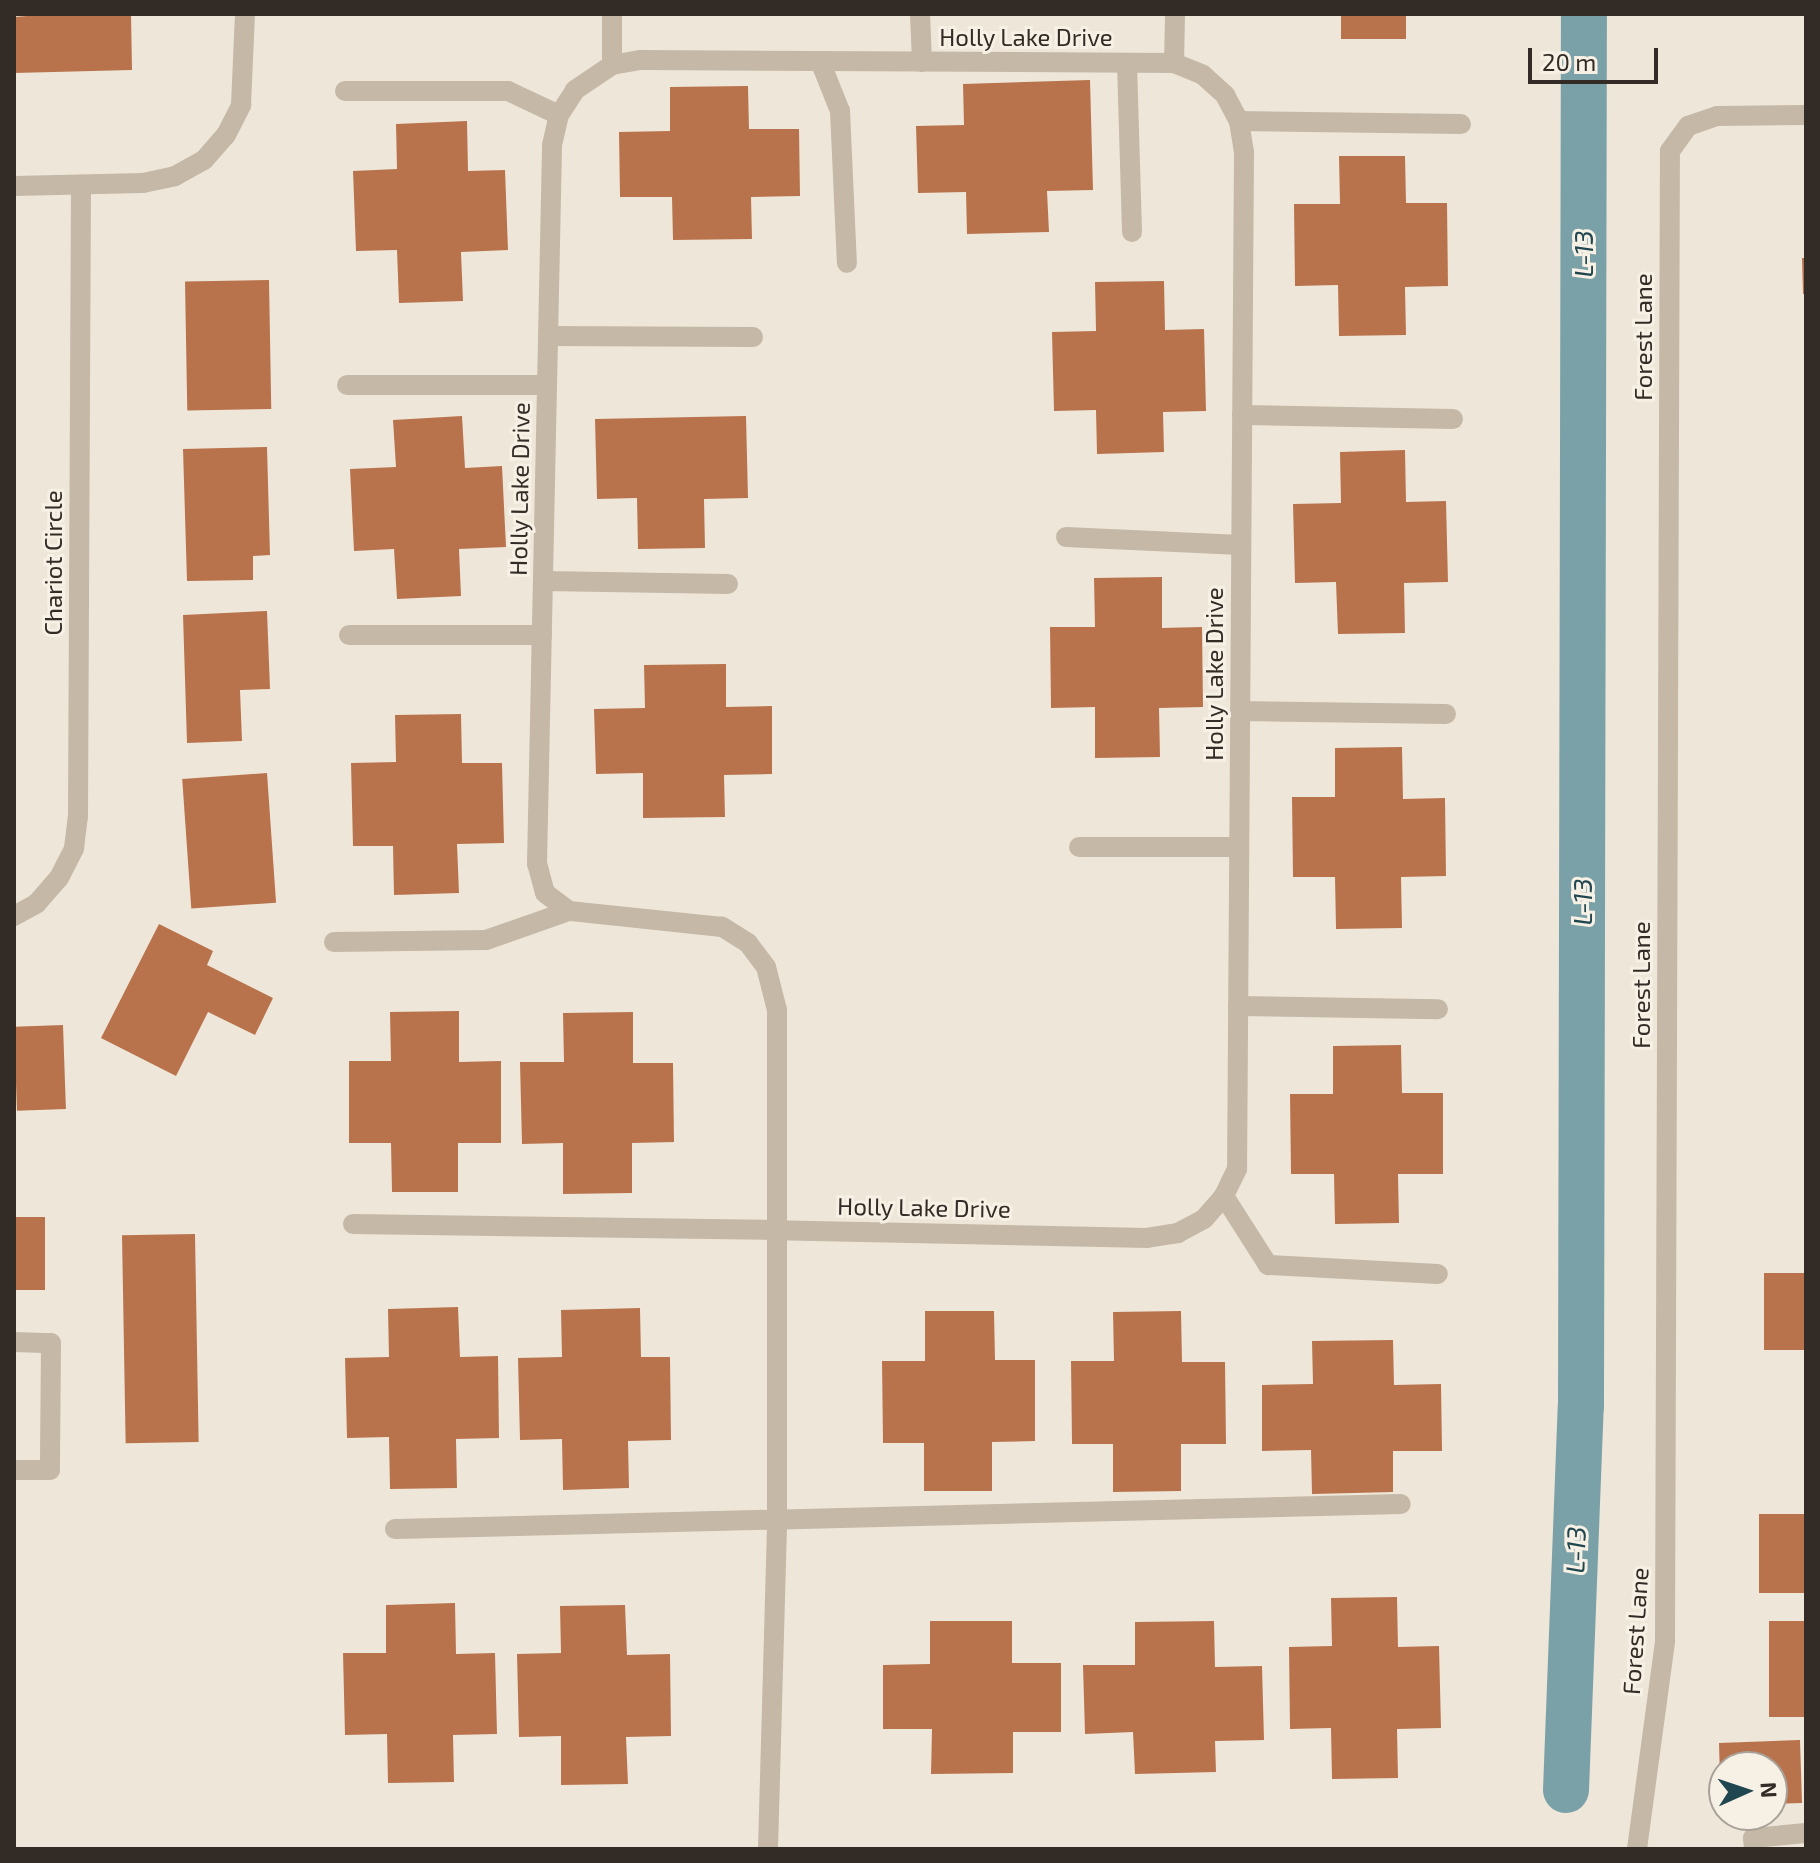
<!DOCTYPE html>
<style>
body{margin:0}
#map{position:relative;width:1820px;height:1863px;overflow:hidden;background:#eee7d9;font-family:"Exo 2",sans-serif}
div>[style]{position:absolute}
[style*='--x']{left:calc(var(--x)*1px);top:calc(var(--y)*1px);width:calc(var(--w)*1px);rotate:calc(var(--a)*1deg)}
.canal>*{height:46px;margin:-23px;padding:0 23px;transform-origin:23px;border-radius:23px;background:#7ba1a8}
.building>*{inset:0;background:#b9734c;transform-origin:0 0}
.lane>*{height:20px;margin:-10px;padding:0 10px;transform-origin:10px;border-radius:10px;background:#c5b8a7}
.street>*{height:20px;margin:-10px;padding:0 10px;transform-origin:10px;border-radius:10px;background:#c5b8a7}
span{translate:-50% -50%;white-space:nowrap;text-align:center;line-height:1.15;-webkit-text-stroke:6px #f6f0e5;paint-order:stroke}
.street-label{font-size:24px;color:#322b26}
.water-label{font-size:26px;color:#20464f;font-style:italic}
.frame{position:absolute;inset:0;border:16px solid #322b26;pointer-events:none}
.north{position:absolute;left:1708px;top:1751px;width:80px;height:80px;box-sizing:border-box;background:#f6f0e5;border:2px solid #a8a199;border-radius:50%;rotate:87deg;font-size:22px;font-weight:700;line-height:32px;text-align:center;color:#322b26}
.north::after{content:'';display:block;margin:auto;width:28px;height:36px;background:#20464f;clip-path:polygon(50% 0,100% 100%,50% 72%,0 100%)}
.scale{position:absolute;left:1528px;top:48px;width:130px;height:36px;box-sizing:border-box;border:4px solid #322b26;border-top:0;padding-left:10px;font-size:24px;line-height:28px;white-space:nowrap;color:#322b26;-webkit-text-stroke:6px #f6f0e5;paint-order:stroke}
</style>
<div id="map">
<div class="canal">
<div style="--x:1566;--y:1790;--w:384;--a:-87.8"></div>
<div style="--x:1581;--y:1406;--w:1392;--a:-89.88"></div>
</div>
<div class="building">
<div style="clip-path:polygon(53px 14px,131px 14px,132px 70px,14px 73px,14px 17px)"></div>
<div style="left:1341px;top:14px;width:65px;height:25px"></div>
<div style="clip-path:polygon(1090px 80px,1093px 190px,1047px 191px,1049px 232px,967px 234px,966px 192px,918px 193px,916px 126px,964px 125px,963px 84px)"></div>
<div style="clip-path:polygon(748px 86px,749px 129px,799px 129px,800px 196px,751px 197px,752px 239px,673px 240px,672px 197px,620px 197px,619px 132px,670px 131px,670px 87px)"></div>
<div style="clip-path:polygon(467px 121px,468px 171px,505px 170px,508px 250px,461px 252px,463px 301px,399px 303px,397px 250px,356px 251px,353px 171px,397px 169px,396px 124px)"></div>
<div style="clip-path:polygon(1339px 156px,1405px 156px,1406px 203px,1447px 203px,1448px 286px,1405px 287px,1406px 335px,1339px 336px,1338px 285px,1295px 286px,1294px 204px,1340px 204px)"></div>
<div style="clip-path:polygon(1802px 258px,1806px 258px,1806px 294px,1803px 294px)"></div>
<div style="left:269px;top:280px;width:129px;height:84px;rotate:89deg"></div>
<div style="clip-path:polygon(1164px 281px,1165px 330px,1204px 329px,1206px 411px,1163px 412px,1164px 452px,1097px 454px,1096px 410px,1054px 411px,1052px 332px,1096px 331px,1095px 282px)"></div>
<div style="clip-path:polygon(462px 416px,465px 468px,502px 466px,506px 547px,459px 549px,461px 596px,397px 599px,394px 549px,354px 551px,350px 469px,396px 467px,393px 420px)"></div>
<div style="clip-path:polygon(746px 416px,748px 498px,704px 499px,705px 548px,638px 549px,637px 498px,597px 499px,595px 419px)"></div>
<div style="clip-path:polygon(267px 447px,270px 555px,253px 556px,253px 580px,187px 581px,183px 449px)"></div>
<div style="clip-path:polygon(1405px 450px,1406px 502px,1446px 501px,1448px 582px,1404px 583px,1405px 633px,1338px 634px,1336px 582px,1295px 583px,1293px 504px,1341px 503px,1340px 452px)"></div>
<div style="clip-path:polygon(1162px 577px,1162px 628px,1202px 627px,1203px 707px,1159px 708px,1160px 757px,1095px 758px,1095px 707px,1051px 708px,1050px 627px,1095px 627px,1094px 578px)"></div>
<div style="clip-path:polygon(267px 611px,270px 689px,240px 690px,242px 741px,187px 743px,183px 615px)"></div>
<div style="clip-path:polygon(726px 664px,726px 707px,772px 706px,772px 774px,724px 775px,725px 817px,643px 818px,643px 773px,596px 774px,594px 709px,645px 708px,644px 665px)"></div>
<div style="clip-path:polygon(461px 714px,462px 763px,502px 763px,504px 843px,457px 844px,459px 893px,394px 895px,393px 846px,353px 846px,351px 763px,396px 762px,395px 715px)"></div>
<div style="clip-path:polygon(1402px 747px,1403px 799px,1445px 798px,1446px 876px,1401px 877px,1402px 928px,1336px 929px,1335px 877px,1293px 877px,1292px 797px,1335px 797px,1335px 748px)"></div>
<div style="left:267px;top:773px;width:130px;height:85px;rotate:86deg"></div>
<div style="clip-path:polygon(159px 924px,213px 951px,207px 965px,273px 998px,255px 1035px,208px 1012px,176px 1076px,101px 1038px)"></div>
<div style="clip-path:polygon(459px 1011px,459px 1062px,501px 1061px,501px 1143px,458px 1143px,458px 1192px,392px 1192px,391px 1143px,349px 1143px,349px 1061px,391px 1061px,390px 1012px)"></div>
<div style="clip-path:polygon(633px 1012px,633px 1063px,673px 1063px,674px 1142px,632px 1143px,632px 1193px,563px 1194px,563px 1143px,522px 1144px,520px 1062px,564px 1062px,563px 1013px)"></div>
<div style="left:63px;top:1025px;width:84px;height:49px;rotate:88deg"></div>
<div style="clip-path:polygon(1401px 1045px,1402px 1093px,1443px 1093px,1443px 1174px,1398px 1174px,1399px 1223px,1335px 1224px,1334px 1174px,1291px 1174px,1290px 1094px,1333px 1094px,1333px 1046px)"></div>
<div style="left:14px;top:1217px;width:31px;height:73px"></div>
<div style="left:195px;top:1234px;width:208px;height:73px;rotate:89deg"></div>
<div style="left:1806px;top:1273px;width:77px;height:42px;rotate:90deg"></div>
<div style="clip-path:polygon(458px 1307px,460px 1357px,498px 1356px,499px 1438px,456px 1439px,457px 1488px,390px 1489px,389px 1437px,347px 1438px,345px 1358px,389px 1357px,388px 1309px)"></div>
<div style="clip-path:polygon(640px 1308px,641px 1357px,670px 1357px,671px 1440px,628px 1441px,629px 1488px,563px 1490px,562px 1439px,520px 1440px,518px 1358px,562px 1357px,561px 1310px)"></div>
<div style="clip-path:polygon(925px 1311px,994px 1311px,995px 1360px,1035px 1360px,1035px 1441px,992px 1442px,992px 1491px,924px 1491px,924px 1443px,883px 1443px,882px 1361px,925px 1361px)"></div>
<div style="clip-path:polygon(1181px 1311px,1182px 1362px,1225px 1362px,1226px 1444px,1181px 1444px,1181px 1491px,1113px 1492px,1113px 1444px,1072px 1444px,1071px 1361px,1114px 1361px,1113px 1312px)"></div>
<div style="clip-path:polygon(1393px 1340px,1394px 1385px,1441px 1384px,1442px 1451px,1393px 1451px,1393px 1492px,1312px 1494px,1311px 1450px,1262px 1451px,1262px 1385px,1313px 1384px,1312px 1341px)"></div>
<div style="left:1806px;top:1514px;width:79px;height:47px;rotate:90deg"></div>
<div style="clip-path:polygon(1397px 1597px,1398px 1647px,1439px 1646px,1441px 1728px,1397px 1729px,1398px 1778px,1332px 1779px,1331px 1728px,1290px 1729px,1289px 1647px,1332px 1646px,1331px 1598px)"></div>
<div style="clip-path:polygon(455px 1603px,456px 1654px,495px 1653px,497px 1734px,453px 1735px,454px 1782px,388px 1783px,387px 1734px,345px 1735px,343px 1653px,386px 1653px,386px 1605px)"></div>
<div style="clip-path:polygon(625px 1605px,627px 1655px,670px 1654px,671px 1736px,626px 1737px,628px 1784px,561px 1785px,561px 1736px,519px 1737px,517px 1654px,561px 1653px,560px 1606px)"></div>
<div style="clip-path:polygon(930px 1621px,1012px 1621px,1012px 1663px,1061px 1663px,1061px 1732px,1013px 1732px,1013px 1773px,931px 1774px,932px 1729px,883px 1729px,883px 1665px,930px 1664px)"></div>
<div style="clip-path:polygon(1214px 1621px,1215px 1667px,1262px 1666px,1264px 1740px,1215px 1741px,1216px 1772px,1135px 1774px,1133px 1732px,1085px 1734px,1083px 1665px,1135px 1665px,1135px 1622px)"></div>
<div style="left:1806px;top:1621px;width:96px;height:37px;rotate:90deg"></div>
<div style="clip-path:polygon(1800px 1740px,1802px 1803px,1772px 1804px,1772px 1767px,1724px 1767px,1721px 1816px,1719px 1743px)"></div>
</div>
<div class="lane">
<div style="--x:920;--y:14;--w:48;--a:87.6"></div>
<div style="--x:820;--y:61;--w:54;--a:68.2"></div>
<div style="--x:840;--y:111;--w:152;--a:87.4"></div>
<div style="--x:1127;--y:63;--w:169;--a:88.3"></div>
<div style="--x:1174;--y:63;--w:49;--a:-88.8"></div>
<div style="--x:612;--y:65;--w:51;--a:-90"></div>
<div style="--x:345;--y:91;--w:163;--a:0"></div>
<div style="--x:508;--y:91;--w:56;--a:25.2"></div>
<div style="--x:1239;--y:121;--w:222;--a:0.8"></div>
<div style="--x:548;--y:336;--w:205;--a:0.3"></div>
<div style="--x:347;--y:385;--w:200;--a:0"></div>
<div style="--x:1242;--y:415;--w:211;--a:1.1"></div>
<div style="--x:1066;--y:537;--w:175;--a:2.6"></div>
<div style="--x:543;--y:581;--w:185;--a:0.9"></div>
<div style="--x:349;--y:635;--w:193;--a:0"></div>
<div style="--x:1240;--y:711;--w:206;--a:0.8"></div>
<div style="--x:1079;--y:847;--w:160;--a:0"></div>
<div style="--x:334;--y:942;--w:152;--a:-0.8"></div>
<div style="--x:486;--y:940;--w:88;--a:-19.3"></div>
<div style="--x:1238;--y:1006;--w:200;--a:0.9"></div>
<div style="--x:1224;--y:1196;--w:82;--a:57.5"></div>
<div style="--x:1268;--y:1265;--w:170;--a:3"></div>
<div style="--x:353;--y:1224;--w:424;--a:0.8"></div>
<div style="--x:14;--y:1342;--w:37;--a:2"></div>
<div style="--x:51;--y:1343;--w:127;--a:90.5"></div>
<div style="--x:50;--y:1470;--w:36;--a:180"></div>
<div style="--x:1754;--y:1849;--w:11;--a:-95"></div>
<div style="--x:1753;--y:1838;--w:53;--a:-5.4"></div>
</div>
<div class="street">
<div style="--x:14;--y:186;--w:129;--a:-1.3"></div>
<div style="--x:143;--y:183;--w:33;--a:-12"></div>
<div style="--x:175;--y:176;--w:33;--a:-29"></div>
<div style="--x:204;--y:160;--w:33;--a:-49"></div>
<div style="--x:226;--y:135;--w:34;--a:-63"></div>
<div style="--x:241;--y:105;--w:91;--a:-87.5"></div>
<div style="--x:14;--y:916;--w:26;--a:-29"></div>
<div style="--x:37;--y:903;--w:33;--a:-49"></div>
<div style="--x:59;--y:878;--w:34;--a:-63"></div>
<div style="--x:74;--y:848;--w:31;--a:-83"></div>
<div style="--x:78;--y:817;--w:632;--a:-89.73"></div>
<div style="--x:395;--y:1529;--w:1006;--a:-1.42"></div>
<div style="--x:768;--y:1849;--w:328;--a:-88.4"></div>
<div style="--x:777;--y:1521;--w:511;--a:-90"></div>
<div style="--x:777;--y:1010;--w:44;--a:-104.3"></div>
<div style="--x:766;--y:967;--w:30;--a:-127"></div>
<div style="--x:748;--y:943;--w:31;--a:-148"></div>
<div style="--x:722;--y:927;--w:154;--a:-174"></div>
<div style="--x:569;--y:911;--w:30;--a:-143"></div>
<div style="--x:545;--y:893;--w:30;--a:-105"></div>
<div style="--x:537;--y:864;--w:719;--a:-88.8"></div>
<div style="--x:552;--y:145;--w:31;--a:-77"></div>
<div style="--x:559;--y:115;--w:30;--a:-57"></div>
<div style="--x:575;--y:90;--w:45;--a:-34"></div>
<div style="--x:612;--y:65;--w:29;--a:-10"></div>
<div style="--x:641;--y:60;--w:533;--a:0.32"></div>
<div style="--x:1174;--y:63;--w:31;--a:22"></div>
<div style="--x:1203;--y:75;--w:30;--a:42"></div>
<div style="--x:1225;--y:95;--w:30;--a:62"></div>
<div style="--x:1239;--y:121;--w:30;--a:81"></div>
<div style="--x:1244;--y:151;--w:1018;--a:90.39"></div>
<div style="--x:1237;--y:1169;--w:30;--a:116"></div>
<div style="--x:1224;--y:1196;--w:30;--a:131"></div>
<div style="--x:1204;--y:1219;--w:30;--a:152"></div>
<div style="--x:1178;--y:1233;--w:30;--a:171"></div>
<div style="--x:1148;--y:1238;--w:371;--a:-178.8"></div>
<div style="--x:1637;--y:1849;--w:210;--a:-82.3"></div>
<div style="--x:1665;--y:1641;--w:1490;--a:-89.81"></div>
<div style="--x:1670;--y:151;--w:31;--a:-54"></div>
<div style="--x:1688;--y:126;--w:31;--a:-19"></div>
<div style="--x:1717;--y:116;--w:89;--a:-0.6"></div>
</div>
<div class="street-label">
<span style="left:1026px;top:37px">Holly Lake Drive</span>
<span style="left:1643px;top:337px;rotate:-90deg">Forest Lane</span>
<span style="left:519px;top:489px;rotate:-89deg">Holly Lake Drive</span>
<span style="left:53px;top:563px;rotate:-90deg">Chariot Circle</span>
<span style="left:1214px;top:674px;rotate:-90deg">Holly Lake Drive</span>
<span style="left:1641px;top:985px;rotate:-90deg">Forest Lane</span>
<span style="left:924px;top:1207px;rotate:1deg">Holly Lake Drive</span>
<span style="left:1635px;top:1631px;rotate:-86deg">Forest Lane</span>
</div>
<div class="water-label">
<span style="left:1583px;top:254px;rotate:-90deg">L-13</span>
<span style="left:1582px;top:902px;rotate:-90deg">L-13</span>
<span style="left:1575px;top:1550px;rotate:-88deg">L-13</span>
</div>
<div class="frame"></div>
<div class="north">N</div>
<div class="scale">20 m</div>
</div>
